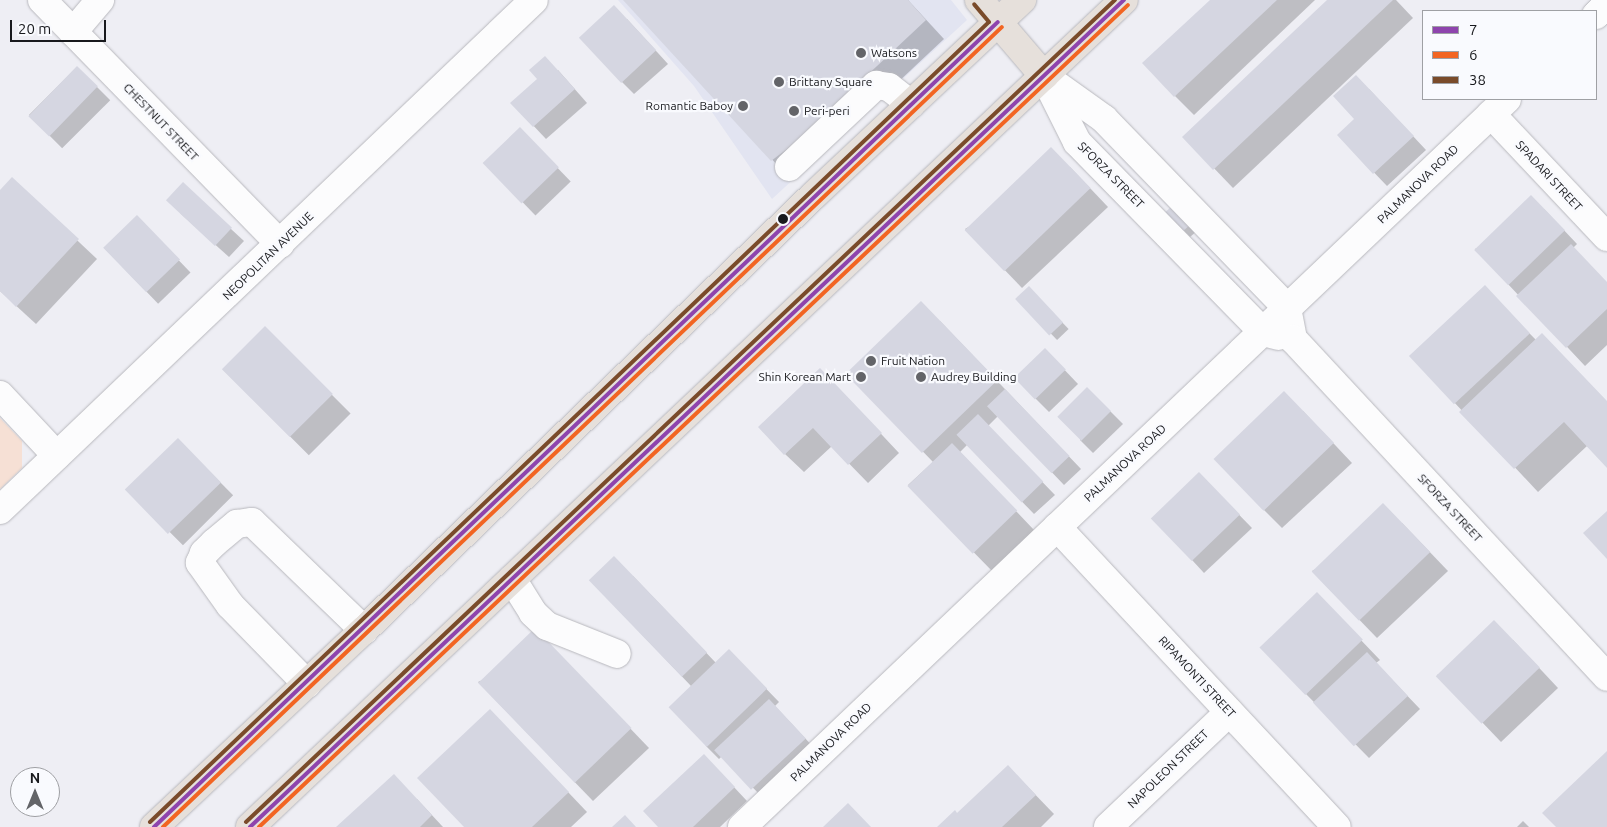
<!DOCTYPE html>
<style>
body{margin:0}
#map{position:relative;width:1607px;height:827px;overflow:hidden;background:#eeeef4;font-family:Ubuntu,sans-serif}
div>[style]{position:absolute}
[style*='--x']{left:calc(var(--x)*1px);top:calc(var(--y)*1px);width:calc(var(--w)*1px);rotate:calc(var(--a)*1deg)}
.built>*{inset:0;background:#e2e4f1}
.green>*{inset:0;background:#f6e0d5}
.shadow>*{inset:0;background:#0003;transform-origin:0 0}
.building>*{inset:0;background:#d5d6e1;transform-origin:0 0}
.roads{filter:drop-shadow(0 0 1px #b8b8bd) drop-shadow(0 0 1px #b8b8bd)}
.minor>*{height:28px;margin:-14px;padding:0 14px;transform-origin:14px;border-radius:14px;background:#fcfcfd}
.major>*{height:28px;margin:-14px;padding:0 14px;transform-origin:14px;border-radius:14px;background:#e6e0db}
.bus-1>*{height:4px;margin:-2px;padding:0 2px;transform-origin:2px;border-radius:2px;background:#8e44ad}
.bus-2>*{height:4px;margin:-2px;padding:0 2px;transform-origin:2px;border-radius:2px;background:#f26522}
.bus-3>*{height:4px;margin:-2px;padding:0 2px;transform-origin:2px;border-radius:2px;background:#7a4b2a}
.dots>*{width:14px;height:14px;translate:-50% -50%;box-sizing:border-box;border:2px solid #f9fafe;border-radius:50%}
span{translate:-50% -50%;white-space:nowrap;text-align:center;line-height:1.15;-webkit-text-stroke:4.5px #f9fafe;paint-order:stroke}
.poi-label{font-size:12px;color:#18191d}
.left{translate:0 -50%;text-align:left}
.right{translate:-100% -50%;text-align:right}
.street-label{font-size:12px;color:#18191d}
.legend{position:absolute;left:1422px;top:10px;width:175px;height:90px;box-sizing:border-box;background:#f9fafe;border:1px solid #9fa0a4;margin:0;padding:6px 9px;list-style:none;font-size:15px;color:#18191d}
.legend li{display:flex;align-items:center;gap:10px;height:25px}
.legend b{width:25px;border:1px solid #9fa0a4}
.north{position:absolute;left:10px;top:767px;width:50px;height:50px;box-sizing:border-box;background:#f9fafe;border:1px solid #9fa0a4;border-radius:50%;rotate:0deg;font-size:14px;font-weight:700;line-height:20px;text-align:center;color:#18191d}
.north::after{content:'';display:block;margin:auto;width:18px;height:22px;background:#636468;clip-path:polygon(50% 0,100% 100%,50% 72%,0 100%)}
.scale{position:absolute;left:10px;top:20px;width:96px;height:22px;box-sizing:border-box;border:2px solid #18191d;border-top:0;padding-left:6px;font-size:15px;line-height:18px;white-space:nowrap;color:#18191d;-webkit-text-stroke:4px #f9fafe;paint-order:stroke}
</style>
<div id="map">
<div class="built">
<div style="clip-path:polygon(618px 0,951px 0,967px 20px,772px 199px,694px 86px)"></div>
</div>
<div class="green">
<div style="clip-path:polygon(0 418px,22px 441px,22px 468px,0 489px)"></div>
</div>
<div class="shadow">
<div style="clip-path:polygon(625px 0,908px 0,944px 39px,813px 162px,790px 179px)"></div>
<div style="clip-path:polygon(1211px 0,1315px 0,1194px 115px,1175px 96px)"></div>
<div style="clip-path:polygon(1329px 0,1396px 0,1413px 18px,1233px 188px,1184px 137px)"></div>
<div style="clip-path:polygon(627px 19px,668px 64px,634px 94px,621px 81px)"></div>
<div style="left:77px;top:67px;width:47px;height:68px;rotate:45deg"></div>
<div style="clip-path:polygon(558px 70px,587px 103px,546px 139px,512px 103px)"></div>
<div style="clip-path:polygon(1369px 89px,1426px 150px,1387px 186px,1338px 135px,1356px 119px)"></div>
<div style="left:520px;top:129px;width:73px;height:49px;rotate:46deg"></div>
<div style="clip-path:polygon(1070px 167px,1108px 207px,1022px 288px,965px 229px)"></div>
<div style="clip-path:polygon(12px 179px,97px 259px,36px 324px,0 291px,0 191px)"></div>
<div style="clip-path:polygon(1544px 209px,1577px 244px,1573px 248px,1607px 283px,1607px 345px,1585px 366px,1475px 249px)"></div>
<div style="clip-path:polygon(1166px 212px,1198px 230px,1190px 237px)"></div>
<div style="clip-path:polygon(180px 213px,231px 229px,244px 241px,229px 257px)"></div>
<div style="left:137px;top:217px;width:77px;height:45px;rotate:46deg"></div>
<div style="left:1029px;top:288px;width:57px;height:16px;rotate:46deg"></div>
<div style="clip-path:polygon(1503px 306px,1536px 340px,1607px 402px,1607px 466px,1587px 446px,1538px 492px,1411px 356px)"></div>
<div style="clip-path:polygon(940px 321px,1081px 469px,1064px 485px,998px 416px,988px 426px,1055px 495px,1034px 514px,967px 445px,960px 452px,1034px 530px,992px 571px,908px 485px,933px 462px,847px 373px)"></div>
<div style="left:265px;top:328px;width:121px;height:59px;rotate:45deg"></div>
<div style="clip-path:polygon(1058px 363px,1078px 384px,1049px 412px,1015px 378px)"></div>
<div style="clip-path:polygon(838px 388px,899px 453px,868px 483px,832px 446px,804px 472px,785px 454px)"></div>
<div style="clip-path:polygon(1087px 388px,1123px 424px,1093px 453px,1080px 440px)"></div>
<div style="clip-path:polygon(1303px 411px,1352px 463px,1282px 528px,1264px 510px)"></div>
<div style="left:178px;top:440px;width:78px;height:71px;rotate:45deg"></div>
<div style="clip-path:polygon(1212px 487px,1252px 528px,1204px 573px,1192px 560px)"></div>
<div style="clip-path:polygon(1402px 523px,1448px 571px,1377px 638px,1312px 571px)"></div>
<div style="clip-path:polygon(633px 576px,716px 663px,742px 664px,779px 702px,775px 706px,818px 752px,766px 801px,722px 756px,719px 759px,706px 746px,691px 686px,590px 580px)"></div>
<div style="clip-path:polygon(1335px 613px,1380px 660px,1376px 663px,1420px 709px,1369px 758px,1306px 694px)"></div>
<div style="clip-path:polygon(1513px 640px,1558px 688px,1501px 742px,1437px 675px)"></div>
<div style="clip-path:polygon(553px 648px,649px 748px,593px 801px,478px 682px)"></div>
<div style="clip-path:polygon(508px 729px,587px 812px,571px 827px,465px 827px)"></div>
<div style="clip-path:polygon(717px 769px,747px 801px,720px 827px,660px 827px)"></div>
<div style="clip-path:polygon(1026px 785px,1054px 814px,1041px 827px,938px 827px,958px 814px)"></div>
<div style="clip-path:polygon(417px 799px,443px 827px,338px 827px)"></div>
<div style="clip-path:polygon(1523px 821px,1529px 827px,1517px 827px)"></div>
</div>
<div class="building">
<div style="clip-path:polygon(623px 0,908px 0,926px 20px,794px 144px,771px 161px)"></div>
<div style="clip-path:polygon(1210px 0,1277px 0,1174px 97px,1142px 63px)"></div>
<div style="clip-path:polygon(1327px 0,1393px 0,1213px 170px,1182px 137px)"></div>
<div style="left:614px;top:5px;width:62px;height:48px;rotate:47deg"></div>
<div style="clip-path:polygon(545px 56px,575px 89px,533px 127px,510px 103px,537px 79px,529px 70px)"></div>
<div style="left:77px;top:66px;width:29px;height:70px;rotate:44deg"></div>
<div style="clip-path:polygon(1356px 75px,1414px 136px,1373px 174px,1337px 135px,1354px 119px,1333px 96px)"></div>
<div style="left:520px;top:127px;width:56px;height:52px;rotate:46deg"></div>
<div style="left:1051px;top:147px;width:57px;height:120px;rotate:46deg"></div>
<div style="clip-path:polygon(12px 177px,79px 239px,16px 307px,0 291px,0 190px)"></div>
<div style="left:183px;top:182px;width:67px;height:25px;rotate:43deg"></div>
<div style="left:1531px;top:195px;width:49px;height:79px;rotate:46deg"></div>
<div style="left:1174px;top:204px;width:26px;height:12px;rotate:47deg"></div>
<div style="left:137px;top:215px;width:62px;height:47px;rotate:46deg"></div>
<div style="clip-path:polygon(1571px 244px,1607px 282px,1607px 309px,1566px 348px,1516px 296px)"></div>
<div style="left:1485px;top:285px;width:66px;height:104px;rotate:47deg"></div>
<div style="left:1029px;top:286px;width:50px;height:19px;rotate:47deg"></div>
<div style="left:921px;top:301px;width:110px;height:105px;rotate:46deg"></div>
<div style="left:265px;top:326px;width:96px;height:61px;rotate:45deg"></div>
<div style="clip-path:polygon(1542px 333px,1607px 401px,1607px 468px,1564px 422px,1514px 469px,1459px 412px)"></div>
<div style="left:1045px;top:348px;width:30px;height:43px;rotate:46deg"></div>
<div style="clip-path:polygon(820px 368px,882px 433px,848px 465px,813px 428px,784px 455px,758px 427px)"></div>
<div style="left:1087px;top:387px;width:34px;height:42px;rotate:45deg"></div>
<div style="left:1005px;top:389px;width:93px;height:25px;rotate:46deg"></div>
<div style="left:1284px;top:391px;width:72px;height:98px;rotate:46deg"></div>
<div style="left:978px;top:414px;width:94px;height:30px;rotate:46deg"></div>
<div style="left:178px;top:438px;width:62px;height:74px;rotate:46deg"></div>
<div style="left:952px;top:443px;width:94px;height:62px;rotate:46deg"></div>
<div style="left:1199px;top:472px;width:59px;height:67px;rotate:46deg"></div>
<div style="left:1383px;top:503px;width:68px;height:99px;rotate:46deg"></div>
<div style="clip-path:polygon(1607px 511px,1607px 559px,1583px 533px)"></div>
<div style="left:614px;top:556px;width:134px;height:35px;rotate:46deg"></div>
<div style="left:1317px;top:592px;width:66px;height:80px;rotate:46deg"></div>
<div style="left:1494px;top:620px;width:66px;height:81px;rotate:46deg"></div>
<div style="left:535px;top:628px;width:139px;height:79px;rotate:46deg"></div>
<div style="left:729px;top:649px;width:55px;height:84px;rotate:46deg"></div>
<div style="left:1367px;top:652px;width:60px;height:74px;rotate:47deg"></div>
<div style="left:769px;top:699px;width:54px;height:75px;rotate:47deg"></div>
<div style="clip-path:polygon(490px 709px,569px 792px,532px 827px,464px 827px,417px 778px)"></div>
<div style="clip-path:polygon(1607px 751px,1607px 827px,1556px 827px,1542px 813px)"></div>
<div style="clip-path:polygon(704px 754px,735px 787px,693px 827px,658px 827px,643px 811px)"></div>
<div style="clip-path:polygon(1008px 765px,1036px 795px,1002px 827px,937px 827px,955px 810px,957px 813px)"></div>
<div style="clip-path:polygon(394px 774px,432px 815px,420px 827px,336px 827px)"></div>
<div style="clip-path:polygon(848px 803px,871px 827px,823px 827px)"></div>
<div style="clip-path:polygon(625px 815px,636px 827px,612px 827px)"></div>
</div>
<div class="roads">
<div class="minor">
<div style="--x:42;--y:0;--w:341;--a:45.7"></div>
<div style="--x:1596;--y:15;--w:16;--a:-45"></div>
<div style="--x:73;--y:32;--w:42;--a:-49.8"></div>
<div style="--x:1044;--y:76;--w:74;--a:35.6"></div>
<div style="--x:1104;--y:119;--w:263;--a:45.9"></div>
<div style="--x:1287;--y:308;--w:32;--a:79"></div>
<div style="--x:1293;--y:339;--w:461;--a:47.1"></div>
<div style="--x:1046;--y:80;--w:69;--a:63.4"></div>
<div style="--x:1077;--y:142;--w:266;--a:45.6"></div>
<div style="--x:1263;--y:332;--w:16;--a:14"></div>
<div style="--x:1491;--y:114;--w:169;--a:46.7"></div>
<div style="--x:789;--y:167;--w:120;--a:-43.3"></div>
<div style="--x:876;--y:85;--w:13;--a:9"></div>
<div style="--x:889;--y:87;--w:28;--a:38"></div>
<div style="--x:0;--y:395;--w:83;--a:46.9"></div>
<div style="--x:0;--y:510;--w:738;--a:-43.68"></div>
<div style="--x:1057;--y:527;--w:410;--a:47"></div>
<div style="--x:512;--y:579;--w:40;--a:58"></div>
<div style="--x:533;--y:613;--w:19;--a:43"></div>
<div style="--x:547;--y:626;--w:75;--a:21.8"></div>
<div style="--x:307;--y:684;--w:110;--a:-134.3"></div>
<div style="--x:230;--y:605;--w:52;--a:-125.5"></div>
<div style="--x:200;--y:563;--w:11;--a:-68"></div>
<div style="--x:204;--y:553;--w:14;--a:-45"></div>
<div style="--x:214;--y:543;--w:30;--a:-40"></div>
<div style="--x:237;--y:524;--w:15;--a:-8"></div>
<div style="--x:252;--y:522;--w:156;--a:44"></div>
<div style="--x:742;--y:827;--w:1056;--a:-43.58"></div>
<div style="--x:1108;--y:827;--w:167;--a:-43.5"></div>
</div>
<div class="major">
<div style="--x:979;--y:0;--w:100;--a:49.5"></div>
<div style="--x:154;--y:827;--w:288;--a:-43.2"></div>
<div style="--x:364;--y:630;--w:624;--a:-44.03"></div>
<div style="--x:813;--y:196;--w:287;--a:-43.2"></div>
<div style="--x:250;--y:827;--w:1203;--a:-43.42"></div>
</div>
</div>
<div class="bus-1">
<div style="--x:154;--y:827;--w:1166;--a:-43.65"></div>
<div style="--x:250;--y:827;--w:1203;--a:-43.42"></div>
</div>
<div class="bus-2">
<div style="--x:163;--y:827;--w:1159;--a:-43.64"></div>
<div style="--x:259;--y:827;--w:1196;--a:-43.41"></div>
</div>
<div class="bus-3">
<div style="--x:150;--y:822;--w:1159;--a:-43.64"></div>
<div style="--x:989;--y:22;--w:23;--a:-130"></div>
<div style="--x:246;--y:822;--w:1196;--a:-43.41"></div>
</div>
<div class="dots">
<div style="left:861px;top:53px;background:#636468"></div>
<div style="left:779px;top:82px;background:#636468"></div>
<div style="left:743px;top:106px;background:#636468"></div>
<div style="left:794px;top:111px;background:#636468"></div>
<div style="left:783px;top:219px;background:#18191d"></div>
<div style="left:871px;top:361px;background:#636468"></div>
<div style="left:861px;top:377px;background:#636468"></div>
<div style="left:921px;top:377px;background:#636468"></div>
</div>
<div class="poi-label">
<span class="left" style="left:871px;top:53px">Watsons</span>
<span class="left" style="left:789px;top:82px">Brittany Square</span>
<span class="right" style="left:733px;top:106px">Romantic Baboy</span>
<span class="left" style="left:804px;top:111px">Peri-peri</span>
<span class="left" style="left:881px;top:361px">Fruit Nation</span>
<span class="right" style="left:851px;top:377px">Shin Korean Mart</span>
<span class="left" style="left:931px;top:377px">Audrey Building</span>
</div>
<div class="street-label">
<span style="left:161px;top:122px;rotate:46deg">CHESTNUT STREET</span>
<span style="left:1111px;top:175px;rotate:45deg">SFORZA STREET</span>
<span style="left:1549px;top:176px;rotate:47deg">SPADARI STREET</span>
<span style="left:1418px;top:184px;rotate:-44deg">PALMANOVA ROAD</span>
<span style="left:268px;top:256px;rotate:-44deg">NEOPOLITAN AVENUE</span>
<span style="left:1125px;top:463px;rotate:-43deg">PALMANOVA ROAD</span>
<span style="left:1450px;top:508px;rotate:47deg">SFORZA STREET</span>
<span style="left:1197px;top:677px;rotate:47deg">RIPAMONTI STREET</span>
<span style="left:831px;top:742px;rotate:-44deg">PALMANOVA ROAD</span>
<span style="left:1168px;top:769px;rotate:-44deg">NAPOLEON STREET</span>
</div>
<ul class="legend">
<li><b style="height:6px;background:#8e44ad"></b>7</li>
<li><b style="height:6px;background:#f26522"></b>6</li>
<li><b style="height:6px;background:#7a4b2a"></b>38</li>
</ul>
<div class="north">N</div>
<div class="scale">20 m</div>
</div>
